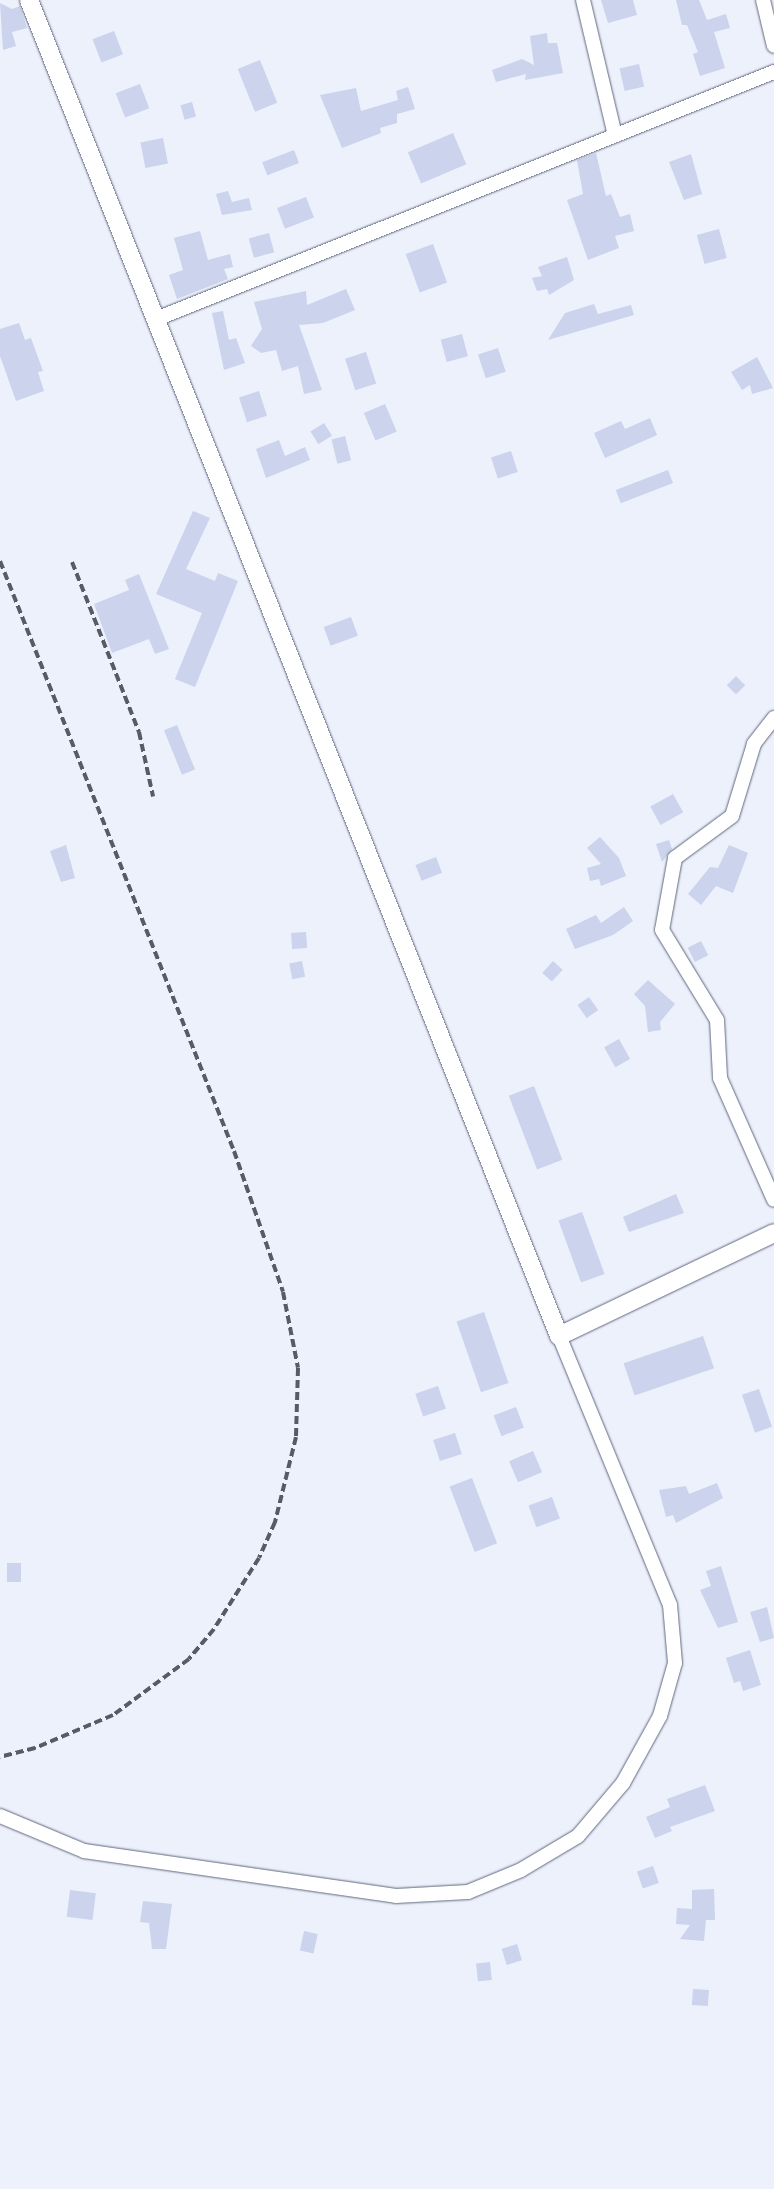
<!DOCTYPE html>
<style>
body{margin:0}
#map{position:relative;width:774px;height:2189px;overflow:hidden;background:#edf1fc;font-family:Barlow,sans-serif}
div>[style]{position:absolute}
[style*='--x']{left:calc(var(--x)*1px);top:calc(var(--y)*1px);width:calc(var(--w)*1px);rotate:calc(var(--a)*1deg)}
.building>*{inset:0;background:#cbd3ed;transform-origin:0 0}
.roads{filter:drop-shadow(0 0 1px #5f667d) drop-shadow(0 0 1px #5f667d)}
.minor>*{height:14px;margin:-7px;padding:0 7px;transform-origin:7px;border-radius:7px;background:#fff}
.tertiary>*{height:18px;margin:-9px;padding:0 9px;transform-origin:9px;border-radius:9px;background:#fff}
.rail>*{height:4px;margin-top:-2px;transform-origin:0;background:repeating-linear-gradient(90deg,#585b66 0 8px,transparent 0 12px)}
span{translate:-50% -50%;white-space:nowrap;text-align:center;line-height:1.15;-webkit-text-stroke:4px #fff;paint-order:stroke}
</style>
<div id="map">
<div class="building">
<div style="clip-path:polygon(601px 0,633px 0,637px 15px,608px 23px)"></div>
<div style="clip-path:polygon(676px 0,699px 0,707px 20px,726px 14px,730px 28px,714px 32px,725px 68px,700px 76px,693px 54px,698px 52px,687px 25px,682px 25px)"></div>
<div style="clip-path:polygon(0 3px,12px 9px,20px 6px,27px 28px,12px 32px,16px 46px,3px 50px)"></div>
<div style="left:114px;top:31px;width:25px;height:23px;rotate:69deg"></div>
<div style="clip-path:polygon(547px 33px,548px 43px,557px 43px,563px 73px,525px 80px,526px 74px,496px 82px,492px 70px,522px 59px,534px 65px,530px 36px)"></div>
<div style="left:260px;top:60px;width:46px;height:24px;rotate:68deg"></div>
<div style="left:639px;top:64px;width:23px;height:20px;rotate:77deg"></div>
<div style="left:140px;top:84px;width:26px;height:26px;rotate:69deg"></div>
<div style="clip-path:polygon(408px 87px,415px 109px,397px 114px,397px 123px,380px 128px,381px 133px,342px 148px,320px 95px,356px 88px,361px 111px,398px 100px,396px 91px)"></div>
<div style="left:192px;top:102px;width:15px;height:12px;rotate:74deg"></div>
<div style="left:453px;top:133px;width:34px;height:49px;rotate:67deg"></div>
<div style="left:163px;top:138px;width:26px;height:23px;rotate:79deg"></div>
<div style="left:294px;top:150px;width:14px;height:34px;rotate:69deg"></div>
<div style="clip-path:polygon(596px 153px,606px 196px,611px 194px,620px 217px,630px 214px,634px 231px,615px 236px,619px 248px,588px 260px,567px 200px,583px 194px,577px 160px)"></div>
<div style="clip-path:polygon(691px 154px,702px 194px,684px 200px,669px 162px)"></div>
<div style="clip-path:polygon(228px 191px,232px 202px,249px 198px,252px 210px,222px 215px,216px 194px)"></div>
<div style="left:306px;top:197px;width:22px;height:31px;rotate:69deg"></div>
<div style="left:719px;top:229px;width:30px;height:23px;rotate:75deg"></div>
<div style="clip-path:polygon(200px 231px,208px 260px,230px 254px,233px 267px,224px 269px,228px 279px,177px 299px,169px 275px,183px 270px,174px 238px)"></div>
<div style="left:269px;top:233px;width:20px;height:21px;rotate:75deg"></div>
<div style="left:433px;top:244px;width:41px;height:29px;rotate:70deg"></div>
<div style="clip-path:polygon(567px 257px,574px 280px,549px 295px,547px 289px,537px 291px,532px 278px,542px 276px,538px 267px)"></div>
<div style="clip-path:polygon(346px 289px,355px 310px,323px 323px,299px 325px,322px 390px,304px 394px,298px 366px,282px 371px,276px 350px,261px 353px,251px 346px,262px 329px,254px 302px,306px 291px,307px 305px)"></div>
<div style="clip-path:polygon(594px 304px,598px 314px,631px 305px,634px 315px,548px 340px,565px 313px)"></div>
<div style="clip-path:polygon(223px 311px,229px 340px,236px 338px,245px 363px,224px 370px,212px 313px)"></div>
<div style="clip-path:polygon(19px 323px,25px 340px,31px 338px,43px 371px,38px 372px,44px 391px,16px 401px,0 356px,0 329px)"></div>
<div style="left:462px;top:334px;width:23px;height:22px;rotate:75deg"></div>
<div style="left:498px;top:348px;width:25px;height:21px;rotate:72deg"></div>
<div style="left:366px;top:352px;width:33px;height:22px;rotate:72deg"></div>
<div style="clip-path:polygon(757px 357px,773px 388px,752px 394px,750px 385px,742px 390px,731px 372px)"></div>
<div style="left:259px;top:391px;width:26px;height:21px;rotate:72deg"></div>
<div style="left:385px;top:404px;width:30px;height:23px;rotate:67deg"></div>
<div style="clip-path:polygon(650px 418px,657px 435px,605px 458px,594px 433px,621px 421px,625px 429px)"></div>
<div style="left:324px;top:423px;width:15px;height:16px;rotate:58deg"></div>
<div style="left:345px;top:436px;width:25px;height:14px;rotate:76deg"></div>
<div style="clip-path:polygon(279px 440px,285px 456px,305px 447px,310px 460px,266px 478px,256px 449px)"></div>
<div style="left:511px;top:451px;width:22px;height:21px;rotate:72deg"></div>
<div style="left:668px;top:470px;width:14px;height:56px;rotate:69deg"></div>
<div style="clip-path:polygon(193px 511px,210px 518px,186px 569px,215px 581px,218px 573px,238px 581px,195px 687px,175px 679px,202px 613px,156px 594px)"></div>
<div style="clip-path:polygon(139px 574px,169px 649px,155px 654px,149px 639px,112px 653px,94px 604px,129px 590px,125px 580px)"></div>
<div style="left:351px;top:617px;width:20px;height:29px;rotate:70deg"></div>
<div style="left:736px;top:676px;width:13px;height:13px;rotate:45deg"></div>
<div style="left:177px;top:725px;width:48px;height:14px;rotate:68deg"></div>
<div style="left:673px;top:794px;width:21px;height:26px;rotate:61deg"></div>
<div style="clip-path:polygon(600px 837px,619px 858px,626px 876px,601px 886px,599px 879px,590px 881px,587px 868px,601px 864px,587px 848px)"></div>
<div style="clip-path:polygon(669px 840px,672px 849px,662px 862px,656px 844px)"></div>
<div style="clip-path:polygon(66px 845px,75px 878px,61px 882px,50px 851px)"></div>
<div style="clip-path:polygon(729px 845px,748px 853px,733px 893px,716px 886px,701px 905px,688px 894px,710px 867px,718px 868px)"></div>
<div style="left:436px;top:857px;width:17px;height:22px;rotate:69deg"></div>
<div style="clip-path:polygon(624px 907px,633px 921px,613px 935px,575px 949px,566px 929px,596px 915px,601px 923px)"></div>
<div style="left:306px;top:932px;width:16px;height:15px;rotate:86deg"></div>
<div style="left:701px;top:941px;width:16px;height:15px;rotate:63deg"></div>
<div style="left:302px;top:961px;width:16px;height:13px;rotate:79deg"></div>
<div style="left:553px;top:961px;width:13px;height:16px;rotate:42deg"></div>
<div style="clip-path:polygon(648px 980px,675px 1004px,660px 1022px,661px 1030px,648px 1032px,645px 1006px,634px 994px)"></div>
<div style="left:589px;top:997px;width:16px;height:14px;rotate:55deg"></div>
<div style="left:619px;top:1039px;width:23px;height:17px;rotate:61deg"></div>
<div style="left:534px;top:1086px;width:79px;height:27px;rotate:69deg"></div>
<div style="clip-path:polygon(676px 1194px,684px 1213px,629px 1232px,623px 1217px)"></div>
<div style="left:582px;top:1212px;width:66px;height:25px;rotate:70deg"></div>
<div style="left:484px;top:1312px;width:75px;height:29px;rotate:71deg"></div>
<div style="left:703px;top:1336px;width:34px;height:84px;rotate:71deg"></div>
<div style="left:438px;top:1386px;width:24px;height:24px;rotate:71deg"></div>
<div style="left:759px;top:1389px;width:40px;height:18px;rotate:71deg"></div>
<div style="left:516px;top:1407px;width:22px;height:24px;rotate:69deg"></div>
<div style="left:455px;top:1433px;width:22px;height:23px;rotate:72deg"></div>
<div style="left:533px;top:1451px;width:23px;height:26px;rotate:67deg"></div>
<div style="left:472px;top:1478px;width:70px;height:24px;rotate:69deg"></div>
<div style="clip-path:polygon(717px 1483px,723px 1498px,676px 1523px,673px 1515px,666px 1517px,659px 1490px,686px 1486px,689px 1494px)"></div>
<div style="left:552px;top:1497px;width:23px;height:25px;rotate:70deg"></div>
<div style="left:7px;top:1563px;width:14px;height:19px"></div>
<div style="clip-path:polygon(721px 1566px,738px 1622px,718px 1628px,700px 1590px,711px 1586px,706px 1571px)"></div>
<div style="clip-path:polygon(767px 1607px,774px 1638px,760px 1642px,750px 1612px)"></div>
<div style="clip-path:polygon(750px 1650px,761px 1685px,743px 1691px,740px 1681px,734px 1683px,726px 1658px)"></div>
<div style="clip-path:polygon(705px 1785px,715px 1811px,670px 1827px,672px 1831px,655px 1838px,646px 1817px,670px 1807px,667px 1799px)"></div>
<div style="left:653px;top:1866px;width:18px;height:17px;rotate:71deg"></div>
<div style="clip-path:polygon(714px 1889px,715px 1920px,706px 1920px,704px 1941px,680px 1939px,690px 1925px,676px 1924px,677px 1908px,692px 1909px,692px 1890px)"></div>
<div style="left:70px;top:1890px;width:26px;height:27px;rotate:7deg"></div>
<div style="clip-path:polygon(143px 1901px,172px 1904px,166px 1949px,152px 1949px,149px 1923px,140px 1922px)"></div>
<div style="left:304px;top:1931px;width:14px;height:20px;rotate:12deg"></div>
<div style="left:517px;top:1944px;width:17px;height:16px;rotate:73deg"></div>
<div style="left:490px;top:1962px;width:18px;height:14px;rotate:84deg"></div>
<div style="left:693px;top:1989px;width:16px;height:16px;rotate:4deg"></div>
</div>
<div class="roads">
<div class="minor">
<div style="--x:583;--y:0;--w:139;--a:76.7"></div>
<div style="--x:763;--y:0;--w:47;--a:76.6"></div>
<div style="--x:156;--y:319;--w:666;--a:-21.79"></div>
<div style="--x:774;--y:718;--w:33;--a:128"></div>
<div style="--x:754;--y:744;--w:75;--a:107"></div>
<div style="--x:732;--y:816;--w:71;--a:143.6"></div>
<div style="--x:675;--y:858;--w:73;--a:100.2"></div>
<div style="--x:662;--y:930;--w:105;--a:58.6"></div>
<div style="--x:717;--y:1020;--w:58;--a:87"></div>
<div style="--x:720;--y:1078;--w:133;--a:66.1"></div>
<div style="--x:0;--y:1816;--w:91;--a:22.6"></div>
<div style="--x:84;--y:1851;--w:315;--a:8.2"></div>
<div style="--x:396;--y:1896;--w:72;--a:-3.2"></div>
<div style="--x:468;--y:1892;--w:57;--a:-22.5"></div>
<div style="--x:521;--y:1870;--w:66;--a:-30.8"></div>
<div style="--x:578;--y:1836;--w:70;--a:-49.7"></div>
<div style="--x:623;--y:1783;--w:77;--a:-61.1"></div>
<div style="--x:660;--y:1716;--w:55;--a:-74.2"></div>
<div style="--x:675;--y:1663;--w:58;--a:-94.9"></div>
<div style="--x:670;--y:1605;--w:291;--a:-112.4"></div>
</div>
<div class="tertiary">
<div style="--x:29;--y:0;--w:1437;--a:68.36"></div>
<div style="--x:559;--y:1336;--w:238;--a:-25.6"></div>
</div>
</div>
<div class="rail">
<div style="--x:0;--y:561;--w:635;--a:68.37"></div>
<div style="--x:234;--y:1151;--w:149;--a:70.8"></div>
<div style="--x:283;--y:1292;--w:77;--a:78.8"></div>
<div style="--x:298;--y:1368;--w:69;--a:91.7"></div>
<div style="--x:296;--y:1437;--w:88;--a:103.9"></div>
<div style="--x:275;--y:1522;--w:39;--a:114"></div>
<div style="--x:259;--y:1558;--w:84;--a:122.4"></div>
<div style="--x:214;--y:1629;--w:39;--a:130"></div>
<div style="--x:189;--y:1659;--w:94;--a:143.6"></div>
<div style="--x:113;--y:1715;--w:85;--a:157.1"></div>
<div style="--x:35;--y:1748;--w:36;--a:166"></div>
<div style="--x:72;--y:562;--w:183;--a:68.5"></div>
<div style="--x:139;--y:732;--w:66;--a:77.7"></div>
</div>
</div>
